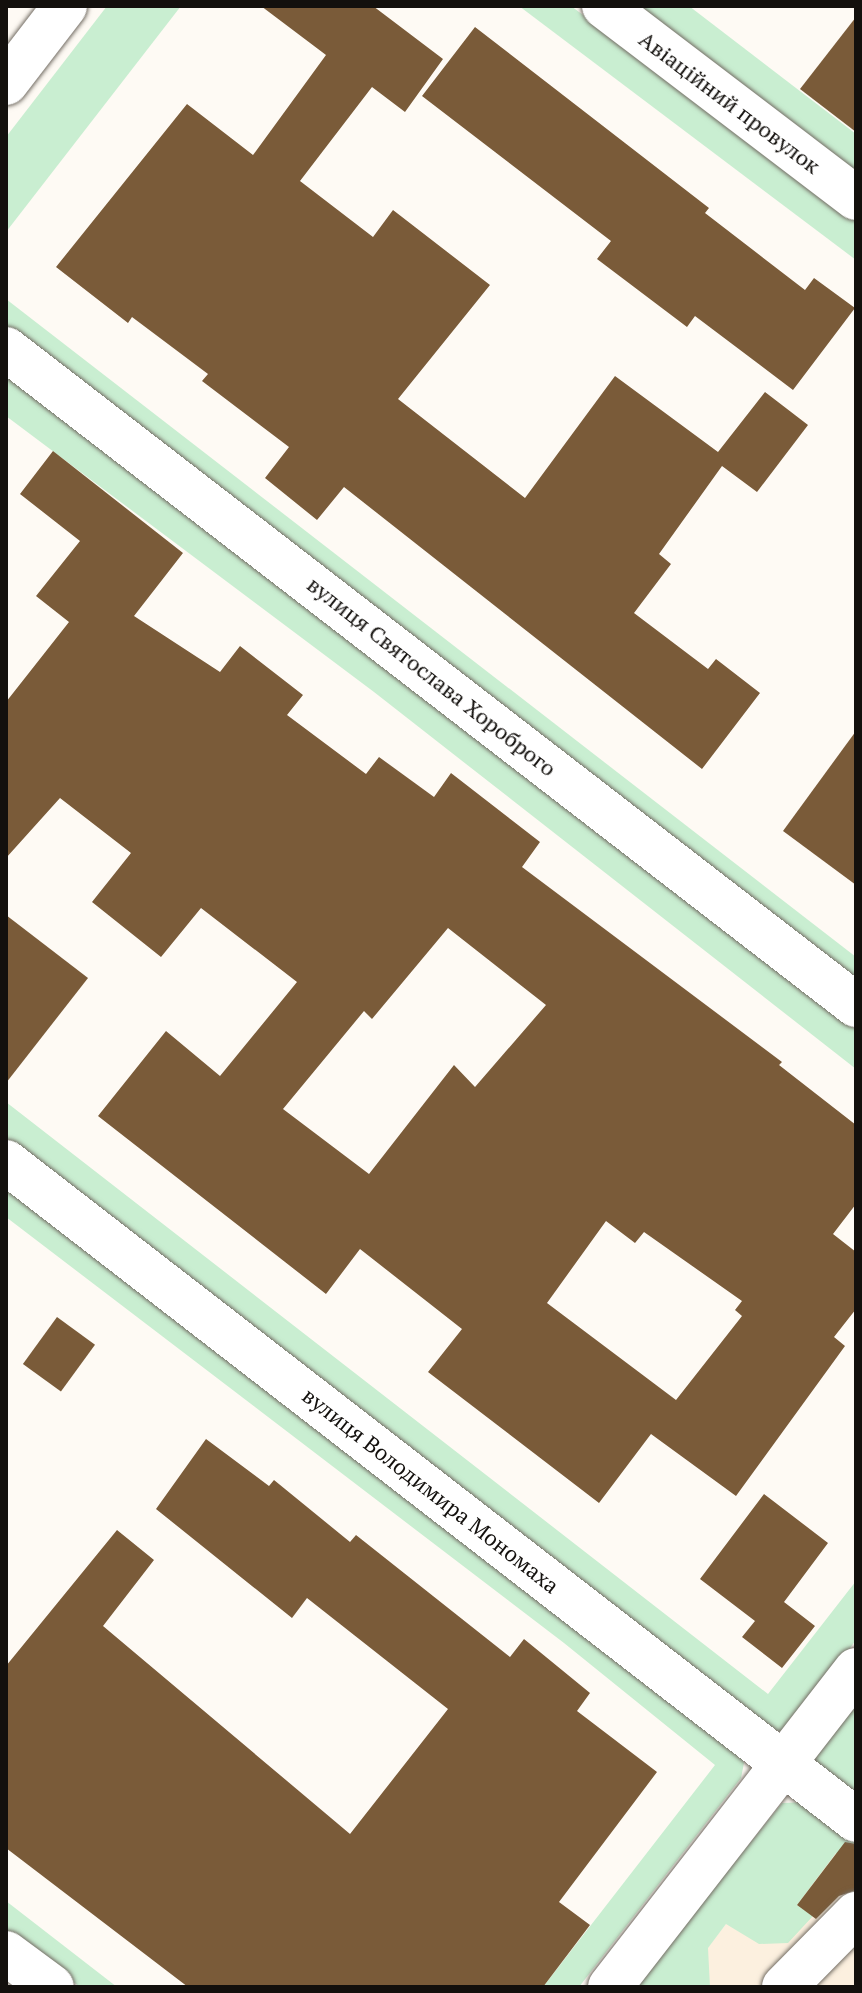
<!DOCTYPE html>
<meta charset="utf-8">
<style>
body{margin:0}
#map{position:relative;width:862px;height:1993px;overflow:hidden;background:#fefaf4;font-family:"PT Serif",serif}
div>[style]{position:absolute}
[style*='--x']{left:calc(var(--x)*1px);top:calc(var(--y)*1px);width:calc(var(--w)*1px);rotate:calc(var(--a)*1deg)}
.built>*{inset:0;background:#fcf0df}
.green>*{inset:0;background:#c9eed1}
.building>*{inset:0;background:#7a5b39;transform-origin:0 0}
.roads{filter:drop-shadow(0 0 2px #736d64) drop-shadow(0 0 2px #736d64)}
.minor>*{height:44px;margin:-22px;padding:0 22px;transform-origin:22px;border-radius:22px;background:#fff}
span{translate:-50% -50%;white-space:nowrap;text-align:center;line-height:1.15;-webkit-text-stroke:6px #fff;paint-order:stroke}
.street-label{font-size:22px;color:#13100d}
.frame{position:absolute;inset:0;border:8px solid #13100d;pointer-events:none}
</style>
<div id="map">
<div class="built">
<div style="clip-path:polygon(803px 1825px,856px 1867px,856px 1987px,677px 1987px)"></div>
</div>
<div class="green">
<div style="clip-path:polygon(107px 6px,181px 6px,6px 232px,6px 137px)"></div>
<div style="clip-path:polygon(519px 6px,571px 6px,761px 148px,856px 221px,856px 260px)"></div>
<div style="clip-path:polygon(635px 6px,689px 6px,856px 134px,856px 177px)"></div>
<div style="clip-path:polygon(6px 299px,856px 957px,856px 981px,6px 327px)"></div>
<div style="clip-path:polygon(6px 369px,856px 1030px,856px 1069px,374px 692px,6px 416px)"></div>
<div style="clip-path:polygon(6px 1102px,768px 1694px,856px 1581px,856px 1640px,793px 1725px,780px 1731px,766px 1728px,6px 1140px)"></div>
<div style="clip-path:polygon(6px 1185px,734px 1744px,744px 1763px,741px 1778px,579px 1987px,543px 1987px,715px 1765px,564px 1643px,6px 1217px)"></div>
<div style="clip-path:polygon(856px 1698px,856px 1798px,817px 1769px,813px 1751px)"></div>
<div style="clip-path:polygon(808px 1802px,856px 1839px,856px 1867px,836px 1853px,797px 1905px,813px 1916px,788px 1943px,759px 1944px,726px 1924px,708px 1948px,710px 1987px,635px 1987px,782px 1803px)"></div>
<div style="clip-path:polygon(6px 1901px,117px 1987px,80px 1987px,6px 1932px)"></div>
</div>
<div class="building">
<div style="clip-path:polygon(261px 6px,373px 6px,443px 59px,405px 112px,372px 87px,300px 181px,373px 237px,393px 210px,490px 285px,398px 399px,525px 498px,615px 376px,718px 452px,765px 392px,808px 425px,757px 492px,722px 466px,659px 554px,671px 564px,634px 613px,708px 669px,716px 659px,760px 693px,702px 769px,344px 487px,317px 520px,265px 478px,289px 447px,202px 381px,208px 374px,132px 317px,128px 323px,56px 267px,187px 104px,253px 155px,326px 55px)"></div>
<div style="clip-path:polygon(856px 17px,856px 132px,800px 89px)"></div>
<div style="clip-path:polygon(475px 27px,709px 208px,705px 213px,805px 290px,814px 278px,855px 308px,793px 390px,695px 316px,687px 327px,597px 259px,611px 241px,422px 96px)"></div>
<div style="clip-path:polygon(evenodd,53px 451px,183px 553px,134px 616px,220px 672px,240px 646px,303px 695px,287px 715px,366px 774px,379px 757px,434px 797px,451px 773px,540px 842px,522px 867px,782px 1062px,779px 1065px,856px 1125px,856px 1204px,833px 1234px,856px 1252px,856px 1309px,834px 1337px,845px 1346px,736px 1496px,651px 1434px,599px 1503px,428px 1372px,462px 1329px,360px 1249px,326px 1294px,98px 1116px,166px 1031px,220px 1076px,297px 982px,201px 908px,161px 957px,92px 902px,131px 853px,60px 798px,6px 858px,6px 702px,69px 622px,36px 596px,80px 541px,20px 494px,53px 451px,448px 928px,546px 1005px,475px 1087px,454px 1065px,369px 1174px,283px 1109px,364px 1011px,372px 1019px,448px 928px,53px 451px,606px 1221px,635px 1243px,644px 1232px,742px 1301px,735px 1310px,742px 1316px,676px 1400px,547px 1303px,606px 1221px)"></div>
<div style="clip-path:polygon(856px 731px,856px 885px,783px 831px)"></div>
<div style="clip-path:polygon(6px 915px,88px 978px,6px 1083px)"></div>
<div style="left:57px;top:1317px;width:47px;height:58px;rotate:36deg"></div>
<div style="clip-path:polygon(206px 1439px,269px 1486px,274px 1480px,350px 1542px,356px 1535px,510px 1657px,524px 1639px,590px 1693px,577px 1711px,657px 1772px,559px 1902px,590px 1925px,543px 1987px,188px 1987px,6px 1848px,6px 1666px,117px 1530px,154px 1560px,103px 1626px,350px 1834px,448px 1709px,307px 1598px,292px 1618px,156px 1509px)"></div>
<div style="clip-path:polygon(764px 1494px,828px 1543px,784px 1602px,815px 1626px,782px 1668px,742px 1637px,755px 1621px,700px 1579px)"></div>
<div style="clip-path:polygon(845px 1842px,856px 1844px,856px 1890px,839px 1896px,816px 1919px,797px 1905px)"></div>
</div>
<div class="roads">
<div class="minor">
<div style="--x:604;--y:6;--w:317;--a:37.3"></div>
<div style="--x:6;--y:83;--w:97;--a:-52.5"></div>
<div style="--x:6;--y:349;--w:1074;--a:37.66"></div>
<div style="--x:6;--y:1162;--w:1075;--a:37.74"></div>
<div style="--x:6;--y:1953;--w:57;--a:36.5"></div>
<div style="--x:610;--y:1987;--w:401;--a:-52.2"></div>
<div style="--x:784;--y:1987;--w:103;--a:-45.4"></div>
</div>
</div>
<div class="street-label">
<span style="left:730px;top:102px;rotate:37deg">Авіаційний провулок</span>
<span style="left:432px;top:676px;rotate:38deg">вулиця Святослава Хороброго</span>
<span style="left:431px;top:1490px;rotate:38deg">вулиця Володимира Мономаха</span>
</div>
<div class="frame"></div>
</div>
